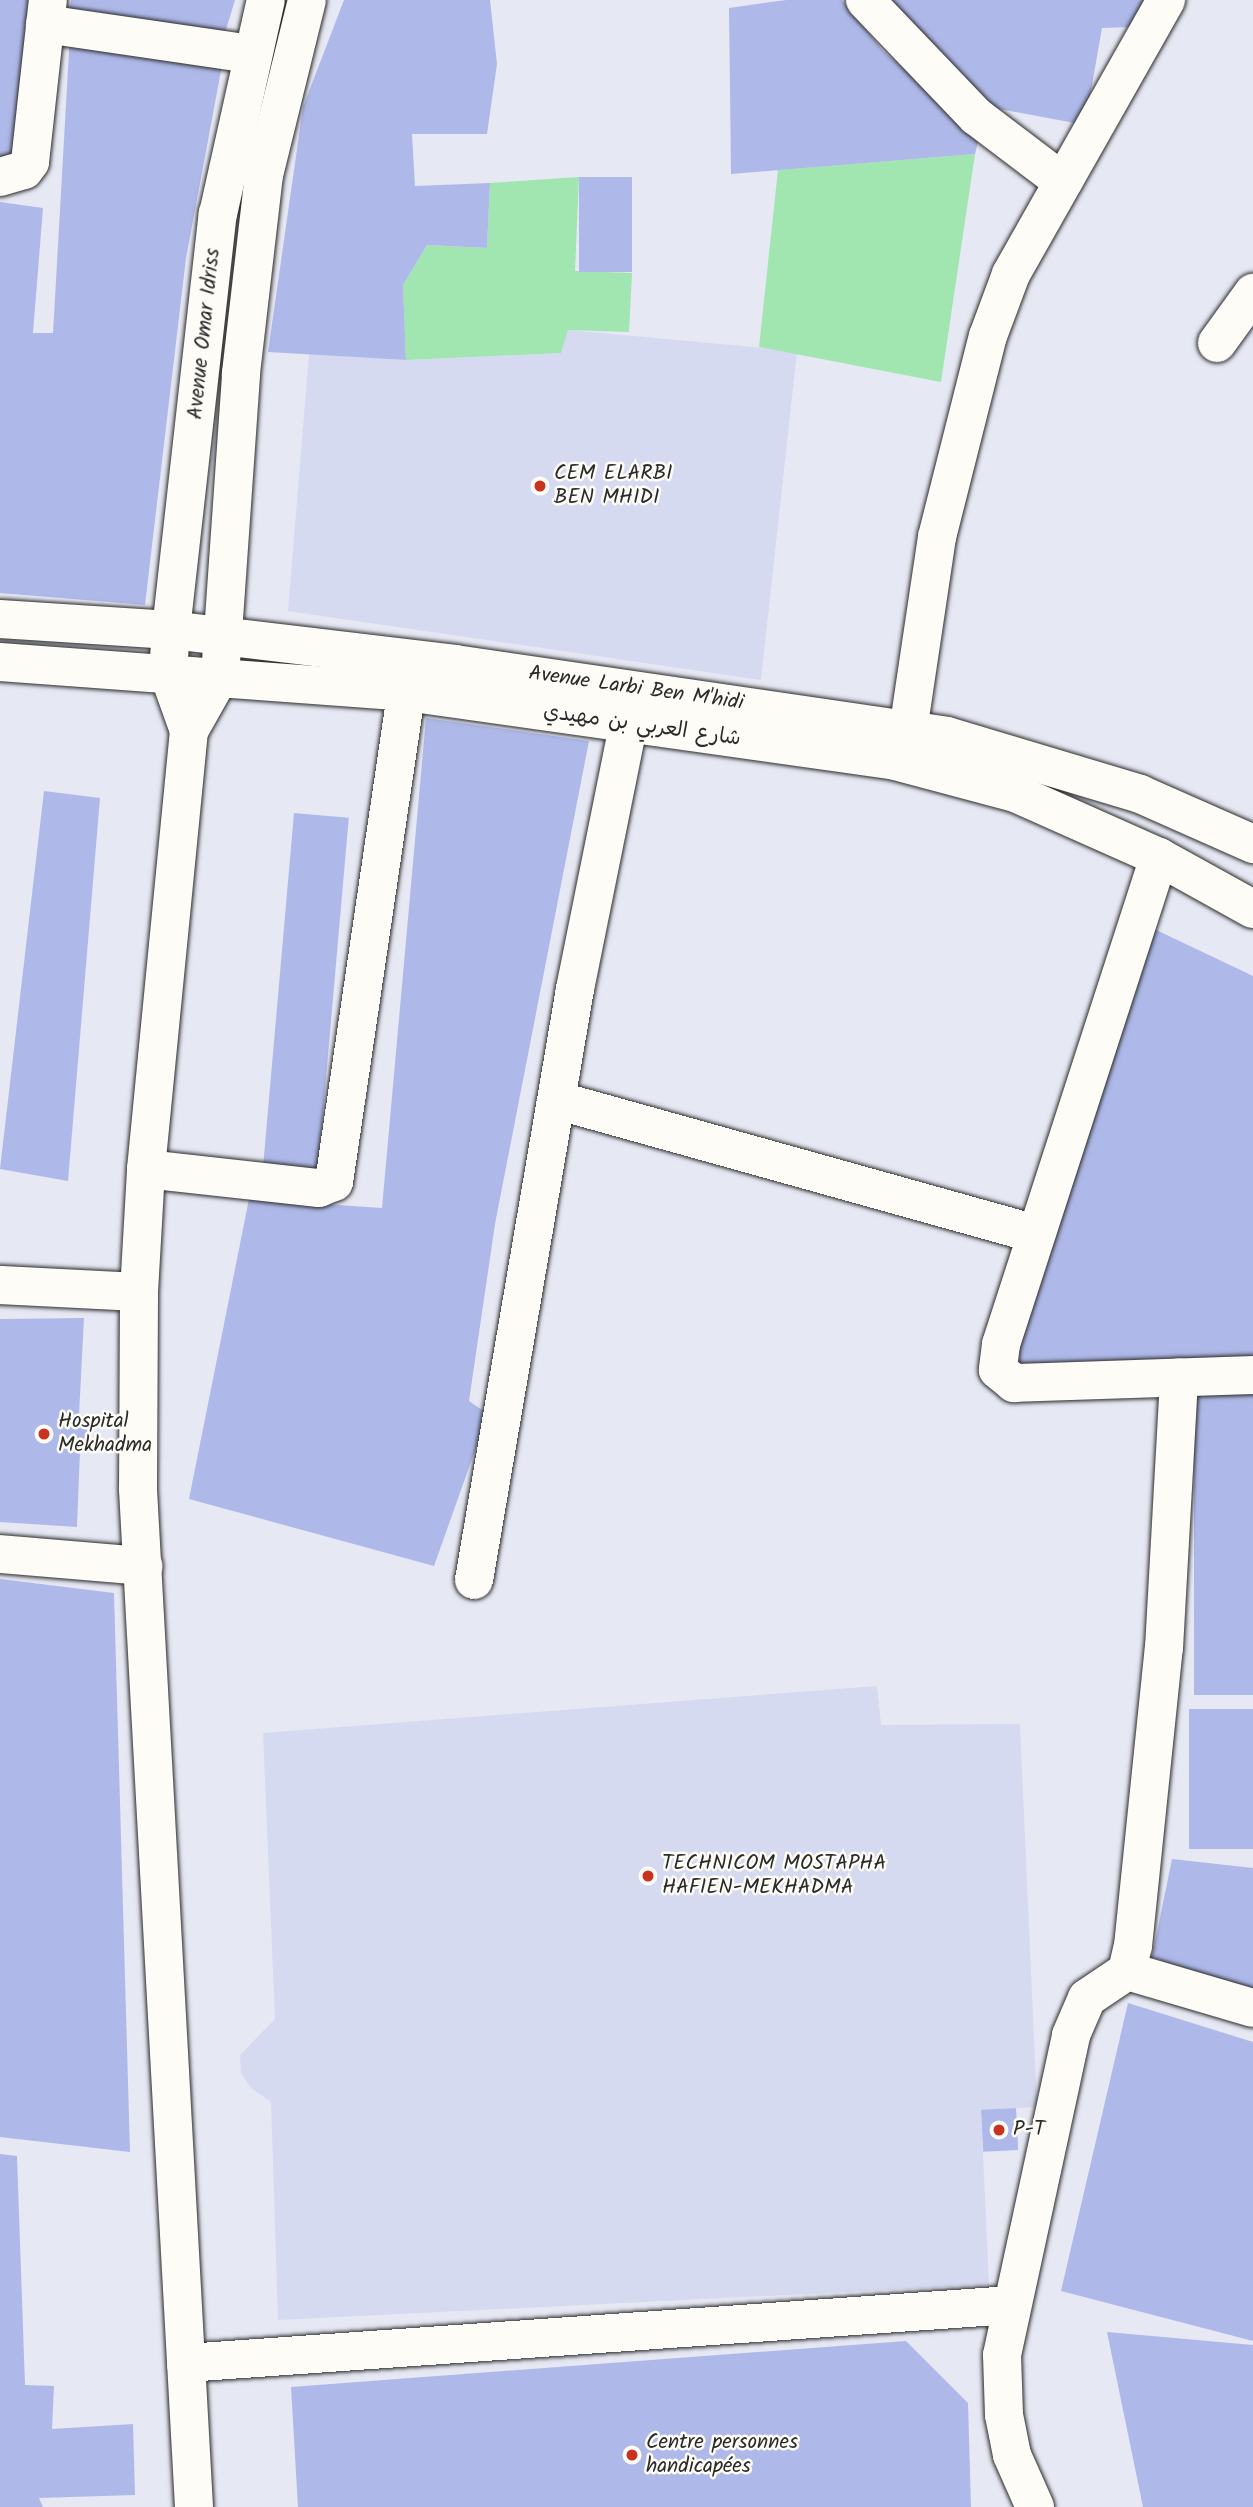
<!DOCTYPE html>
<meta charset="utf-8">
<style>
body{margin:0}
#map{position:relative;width:1253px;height:2507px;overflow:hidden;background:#e6e8f3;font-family:Kalam,"Playpen Sans Arabic",sans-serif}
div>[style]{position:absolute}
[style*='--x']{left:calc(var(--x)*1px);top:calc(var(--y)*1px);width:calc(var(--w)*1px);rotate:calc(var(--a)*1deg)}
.built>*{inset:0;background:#d6daf0}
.green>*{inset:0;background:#a1e5b0}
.building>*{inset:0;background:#afb9e9;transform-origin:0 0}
.roads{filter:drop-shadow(0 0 2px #2b2b2b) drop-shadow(0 0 2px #2b2b2b)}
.minor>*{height:38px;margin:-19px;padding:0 19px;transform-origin:19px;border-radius:19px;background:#fdfcf7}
.major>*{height:38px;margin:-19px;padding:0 19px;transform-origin:19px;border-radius:19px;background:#fdfcf7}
.dots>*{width:19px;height:19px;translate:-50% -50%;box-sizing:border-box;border:4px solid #fdfcf7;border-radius:50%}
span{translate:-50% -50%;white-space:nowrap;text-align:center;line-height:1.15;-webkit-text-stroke:5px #fdfcf7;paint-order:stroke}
.street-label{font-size:21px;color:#2b2b2b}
.poi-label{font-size:21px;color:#2b2b2b}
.left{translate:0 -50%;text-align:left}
</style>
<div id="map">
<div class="built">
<div style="clip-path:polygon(568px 330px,797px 351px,761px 680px,288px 611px,309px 354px,406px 360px,561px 353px)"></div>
<div style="clip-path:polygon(877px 1686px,881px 1725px,1020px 1724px,1037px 2107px,981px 2110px,989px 2285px,278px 2320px,271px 2102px,251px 2088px,241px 2073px,240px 2055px,275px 2019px,263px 1733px)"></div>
</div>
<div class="green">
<div style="clip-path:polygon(975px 154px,941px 382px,759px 347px,778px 170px)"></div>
<div style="clip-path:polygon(579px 177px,575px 271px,632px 273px,629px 332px,568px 330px,561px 353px,406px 360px,403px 285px,427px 245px,487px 248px,490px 183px)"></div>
</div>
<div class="building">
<div style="clip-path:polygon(0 0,33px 0,12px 161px,0 159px)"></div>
<div style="clip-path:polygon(71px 0,235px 0,222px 43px,68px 20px)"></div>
<div style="clip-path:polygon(344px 0,490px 0,497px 64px,487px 134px,412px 134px,415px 186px,490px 183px,487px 248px,427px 245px,403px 285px,406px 360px,268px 352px,303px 107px)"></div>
<div style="clip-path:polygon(786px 0,842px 0,883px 51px,980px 134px,975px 154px,731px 174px,729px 8px)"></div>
<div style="clip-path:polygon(884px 0,1146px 0,1131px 27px,1102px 28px,1085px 125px,989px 107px)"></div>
<div style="clip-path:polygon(70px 34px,224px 55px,186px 258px,145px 605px,0 593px,0 202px,43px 208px,33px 333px,53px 333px)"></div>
<div style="left:579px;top:177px;width:53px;height:95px"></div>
<div style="clip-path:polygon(426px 718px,589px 741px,495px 1224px,469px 1401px,488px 1414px,434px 1566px,189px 1499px,249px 1199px,382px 1208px)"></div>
<div style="clip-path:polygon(44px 791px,100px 798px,68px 1181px,0 1169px)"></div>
<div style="left:294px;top:813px;width:55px;height:356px;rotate:5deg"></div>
<div style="clip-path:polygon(1150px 927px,1253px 976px,1253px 1364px,1005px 1368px)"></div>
<div style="clip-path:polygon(84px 1318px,79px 1415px,89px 1417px,88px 1451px,80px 1451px,77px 1527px,0 1522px,0 1319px)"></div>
<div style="left:1253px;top:1381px;width:314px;height:59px;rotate:90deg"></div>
<div style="clip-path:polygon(0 1579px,114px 1593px,130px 2152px,0 2137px)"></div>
<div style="left:1253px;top:1709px;width:140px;height:64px;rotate:90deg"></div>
<div style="clip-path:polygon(1172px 1859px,1253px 1868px,1253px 1993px,1152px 1957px)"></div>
<div style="clip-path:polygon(1128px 2003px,1253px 2042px,1253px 2341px,1061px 2291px)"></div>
<div style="left:1016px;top:2108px;width:42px;height:35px;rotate:87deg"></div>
<div style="clip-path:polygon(0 2154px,17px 2156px,25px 2385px,54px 2386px,52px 2429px,133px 2424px,135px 2495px,39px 2498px,43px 2507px,0 2507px)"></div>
<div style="clip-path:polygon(1107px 2332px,1253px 2345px,1253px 2507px,1143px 2507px)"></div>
<div style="clip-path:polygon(906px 2341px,968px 2403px,971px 2507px,298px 2507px,291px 2387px)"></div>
</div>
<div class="roads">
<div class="minor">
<div style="--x:865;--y:0;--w:161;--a:46.3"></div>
<div style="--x:976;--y:116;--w:109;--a:37.2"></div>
<div style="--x:45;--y:24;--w:207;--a:8.3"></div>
<div style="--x:0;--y:177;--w:25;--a:-16"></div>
<div style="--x:24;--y:170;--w:10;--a:-53"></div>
<div style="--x:30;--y:162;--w:163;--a:-83.7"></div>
<div style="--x:1217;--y:343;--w:62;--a:-54.2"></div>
<div style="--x:189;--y:731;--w:63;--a:-60.6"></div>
<div style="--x:220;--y:676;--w:304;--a:-86"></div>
<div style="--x:241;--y:373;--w:199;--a:-83.4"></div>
<div style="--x:264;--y:175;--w:180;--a:-76.2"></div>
<div style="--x:908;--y:731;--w:196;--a:-81.5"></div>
<div style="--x:937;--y:537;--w:207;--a:-75.8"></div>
<div style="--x:988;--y:336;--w:66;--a:-69.6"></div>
<div style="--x:1011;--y:274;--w:315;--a:-60.5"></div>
<div style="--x:1159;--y:857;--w:512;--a:107.97"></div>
<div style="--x:1001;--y:1344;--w:26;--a:97"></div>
<div style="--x:998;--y:1370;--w:21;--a:39"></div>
<div style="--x:1014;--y:1383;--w:239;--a:-1.9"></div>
<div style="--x:556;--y:1100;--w:498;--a:15.6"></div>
<div style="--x:146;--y:1169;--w:174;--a:6.3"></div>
<div style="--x:319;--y:1188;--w:16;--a:-22"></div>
<div style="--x:334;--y:1182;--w:495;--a:-81.6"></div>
<div style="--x:0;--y:1285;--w:139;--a:2.9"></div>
<div style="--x:0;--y:1554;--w:144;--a:4.8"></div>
<div style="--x:474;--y:1580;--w:600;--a:-80.3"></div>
<div style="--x:575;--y:989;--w:267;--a:-78.6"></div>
<div style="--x:1127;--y:1971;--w:131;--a:16.4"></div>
<div style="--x:186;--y:2363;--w:827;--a:-4.02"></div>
<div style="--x:194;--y:2507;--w:1020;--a:-93.15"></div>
<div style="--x:138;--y:1489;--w:197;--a:-89.7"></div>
<div style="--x:139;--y:1292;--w:123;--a:-86.7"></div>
<div style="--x:146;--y:1169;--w:440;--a:-84.4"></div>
<div style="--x:189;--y:731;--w:63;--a:-109.6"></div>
<div style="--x:168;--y:672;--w:42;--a:-85.9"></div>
<div style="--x:171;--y:630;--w:419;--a:-83.6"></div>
<div style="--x:218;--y:214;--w:219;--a:-77.4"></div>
<div style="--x:1035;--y:2507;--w:57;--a:-113.9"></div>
<div style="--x:1012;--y:2455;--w:41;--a:-101.3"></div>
<div style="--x:1004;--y:2415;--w:60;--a:-91.9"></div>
<div style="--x:1002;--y:2355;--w:327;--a:-77.8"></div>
<div style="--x:1071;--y:2035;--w:40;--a:-66.6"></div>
<div style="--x:1087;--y:1998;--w:48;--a:-34"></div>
<div style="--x:1127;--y:1971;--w:26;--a:-77"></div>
<div style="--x:1133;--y:1946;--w:300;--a:-84.1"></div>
<div style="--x:1164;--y:1648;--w:271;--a:-86.8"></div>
</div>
<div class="major">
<div style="--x:0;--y:619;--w:171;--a:3.7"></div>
<div style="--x:171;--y:630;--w:286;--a:6.8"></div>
<div style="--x:455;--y:664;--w:497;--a:8.3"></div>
<div style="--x:947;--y:736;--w:202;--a:16.7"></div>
<div style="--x:1140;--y:794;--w:124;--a:23.9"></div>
<div style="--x:0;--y:662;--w:407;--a:4.2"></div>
<div style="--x:406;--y:692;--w:490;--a:8"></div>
<div style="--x:891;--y:760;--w:128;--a:14.9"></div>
<div style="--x:1015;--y:793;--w:158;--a:24"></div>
<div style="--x:1159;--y:857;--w:107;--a:29"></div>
</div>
</div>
<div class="dots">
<div style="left:540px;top:486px;background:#c8321e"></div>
<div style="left:44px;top:1434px;background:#c8321e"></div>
<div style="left:648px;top:1876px;background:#c8321e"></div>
<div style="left:999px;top:2130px;background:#c8321e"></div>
<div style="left:632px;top:2455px;background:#c8321e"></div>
</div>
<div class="street-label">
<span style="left:205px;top:334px;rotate:-84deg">Avenue Omar Idriss</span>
<span style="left:636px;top:689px;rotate:8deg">Avenue Larbi Ben M'hidi</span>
<span style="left:642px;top:726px;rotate:8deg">شارع العربي بن مهيدي</span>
</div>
<div class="poi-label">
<span class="left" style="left:554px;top:486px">CEM ELARBI<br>BEN MHIDI</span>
<span class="left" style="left:58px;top:1434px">Hospital<br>Mekhadma</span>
<span class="left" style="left:662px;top:1876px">TECHNICOM MOSTAPHA<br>HAFIEN-MEKHADMA</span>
<span class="left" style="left:1013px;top:2130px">P-T</span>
<span class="left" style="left:646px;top:2455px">Centre personnes<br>handicapées</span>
</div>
</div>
